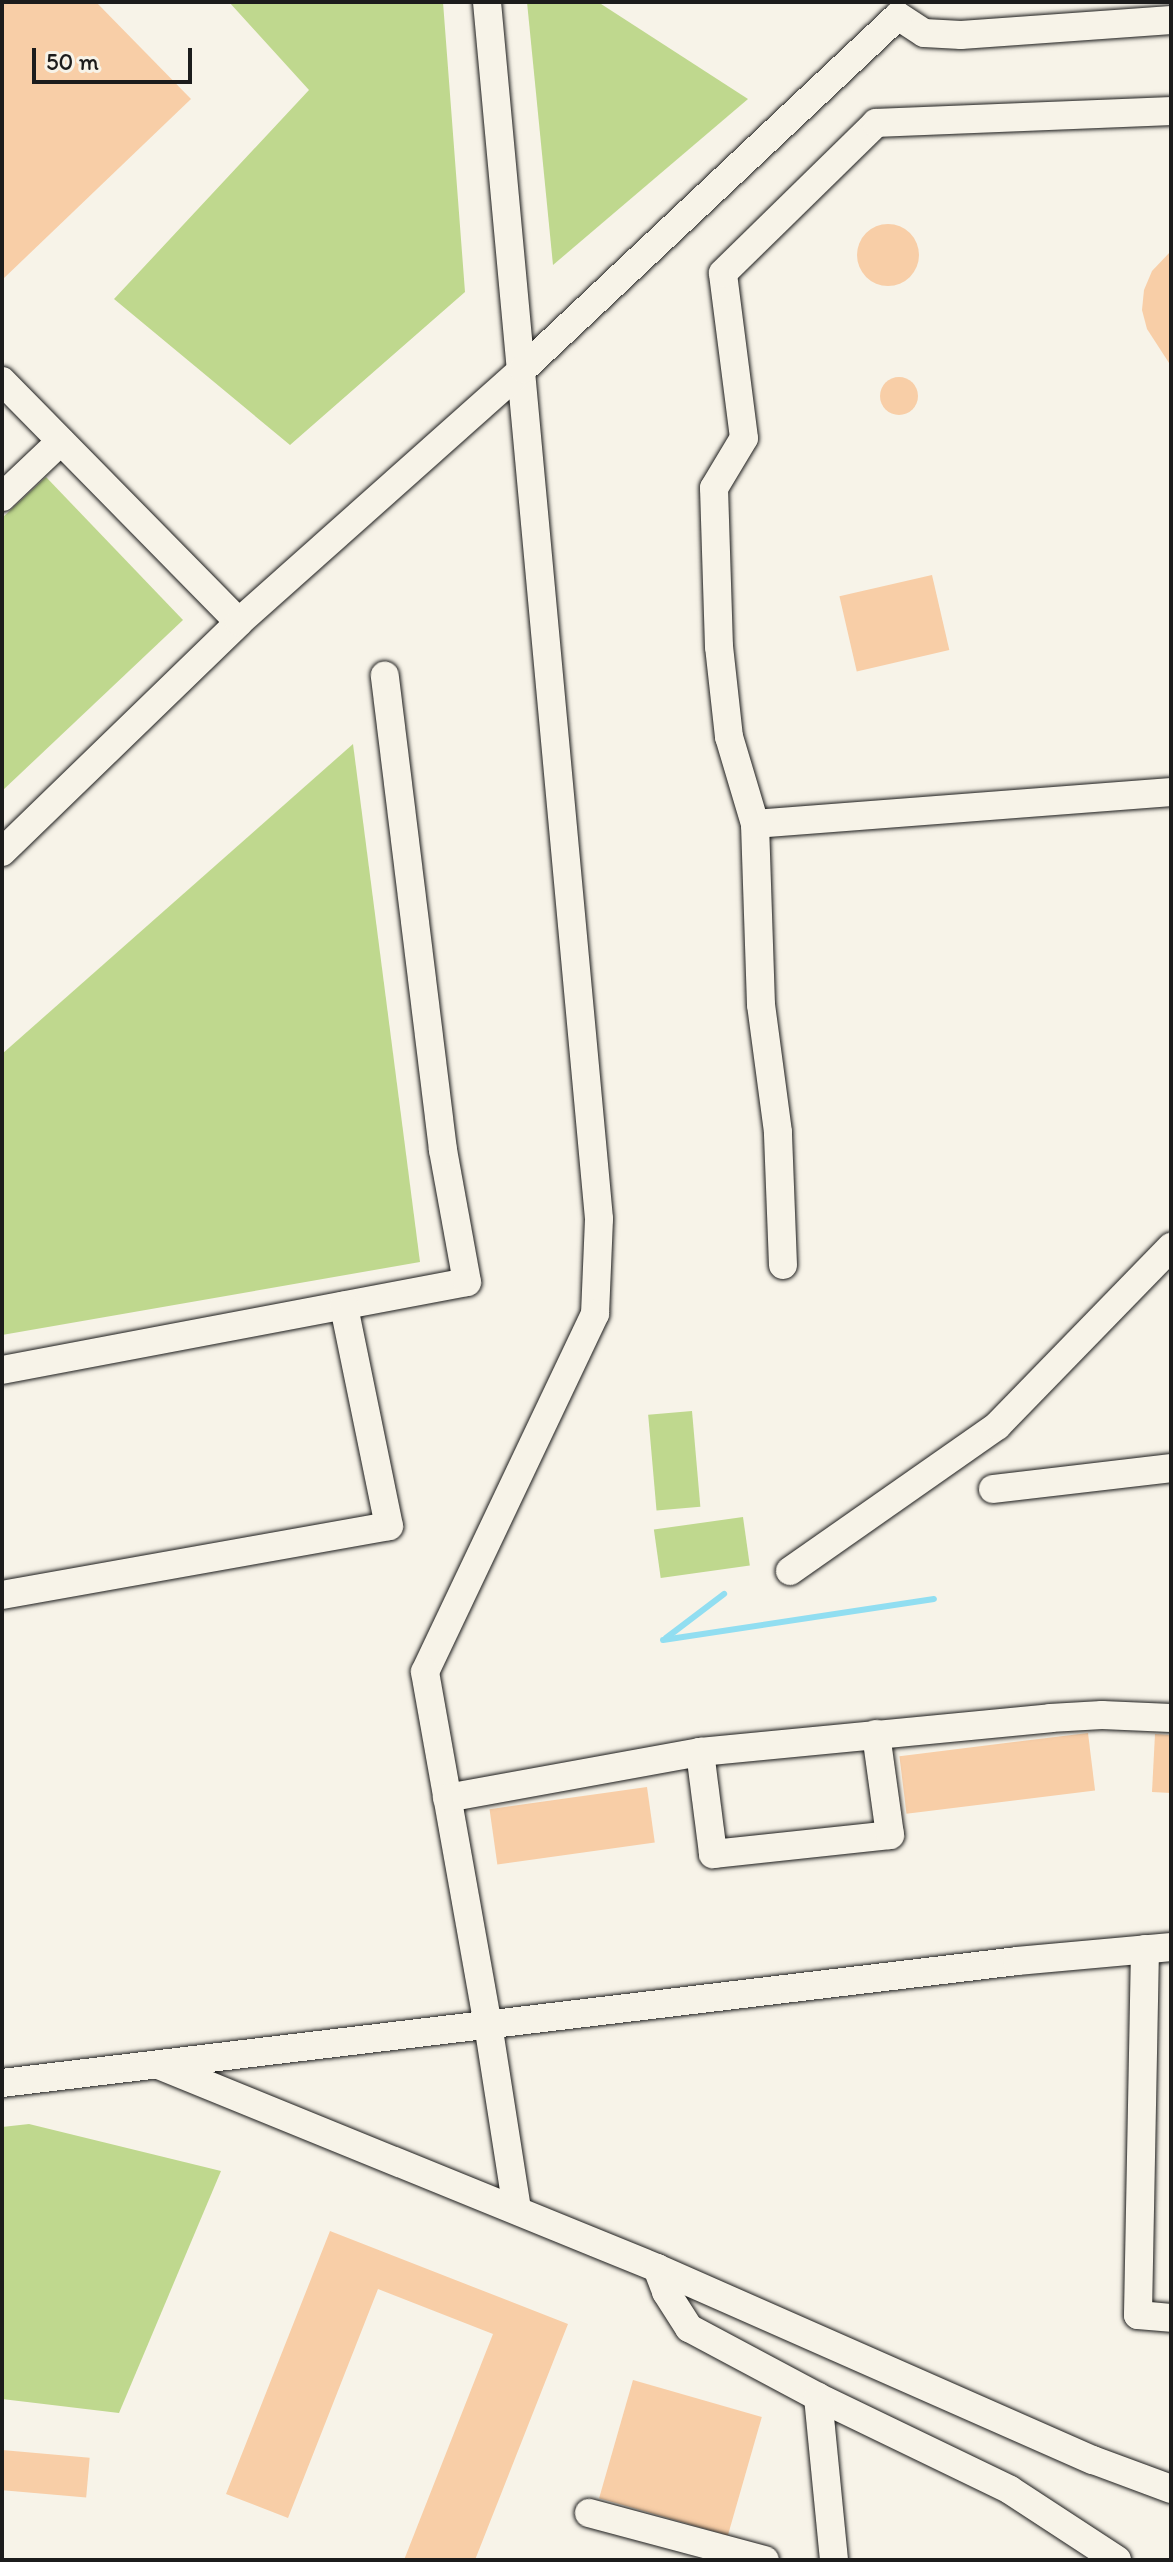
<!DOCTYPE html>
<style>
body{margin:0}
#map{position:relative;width:1173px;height:2562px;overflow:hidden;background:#f7f3e8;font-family:Itim,sans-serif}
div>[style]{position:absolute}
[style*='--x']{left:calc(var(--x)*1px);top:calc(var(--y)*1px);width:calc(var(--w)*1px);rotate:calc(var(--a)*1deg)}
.green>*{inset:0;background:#bfd88e;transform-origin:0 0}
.stream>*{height:6px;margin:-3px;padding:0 3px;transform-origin:3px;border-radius:3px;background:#91def1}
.building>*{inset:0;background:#f8cea7;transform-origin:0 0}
.round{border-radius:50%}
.roads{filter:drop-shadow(0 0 2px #1c1c1c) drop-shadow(0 0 2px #1c1c1c)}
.minor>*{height:28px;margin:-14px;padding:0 14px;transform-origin:14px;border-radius:14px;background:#f7f3e8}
span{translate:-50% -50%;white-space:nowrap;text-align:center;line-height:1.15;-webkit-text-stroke:6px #f7f3e8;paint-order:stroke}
.frame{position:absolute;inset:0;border:4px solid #1c1c1c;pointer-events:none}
.scale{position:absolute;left:32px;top:48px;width:160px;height:36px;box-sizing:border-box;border:4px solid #1c1c1c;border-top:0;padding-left:10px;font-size:24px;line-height:28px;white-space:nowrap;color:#1c1c1c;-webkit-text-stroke:6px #f7f3e8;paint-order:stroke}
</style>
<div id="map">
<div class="green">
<div style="clip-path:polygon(229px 2px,443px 2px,465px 292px,290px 445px,114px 299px,309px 90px)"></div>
<div style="clip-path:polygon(527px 2px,598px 2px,748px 99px,553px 265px)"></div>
<div style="clip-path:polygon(46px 477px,183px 620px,2px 791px,2px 518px)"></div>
<div style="clip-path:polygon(353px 744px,420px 1262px,2px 1335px,2px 1054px)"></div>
<div style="left:692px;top:1411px;width:96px;height:44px;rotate:85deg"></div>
<div style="left:743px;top:1517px;width:49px;height:90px;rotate:82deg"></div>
<div style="clip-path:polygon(29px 2124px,221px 2171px,119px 2413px,2px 2399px,2px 2127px)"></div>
</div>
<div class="stream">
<div style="--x:666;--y:1638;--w:73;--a:-37.2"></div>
<div style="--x:663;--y:1640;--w:274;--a:-8.6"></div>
</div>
<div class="building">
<div style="clip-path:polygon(2px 2px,96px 2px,191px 99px,2px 280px)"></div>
<div class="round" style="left:857px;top:224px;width:62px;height:62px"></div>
<div style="clip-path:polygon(1171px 251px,1171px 366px,1147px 329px,1142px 310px,1144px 290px,1152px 271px)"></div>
<div class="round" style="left:880px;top:377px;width:38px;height:38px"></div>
<div style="left:932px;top:575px;width:77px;height:95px;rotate:77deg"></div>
<div style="left:1088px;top:1733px;width:58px;height:190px;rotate:83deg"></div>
<div style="clip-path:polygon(1155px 1734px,1171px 1735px,1171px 1793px,1152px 1792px)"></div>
<div style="left:647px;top:1787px;width:56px;height:159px;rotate:82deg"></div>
<div style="clip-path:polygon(330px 2231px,568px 2324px,475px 2560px,404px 2560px,493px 2334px,378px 2289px,288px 2518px,226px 2494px)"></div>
<div style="left:633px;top:2380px;width:134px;height:123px;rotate:16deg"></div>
<div style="left:2px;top:2450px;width:88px;height:40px;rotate:5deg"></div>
</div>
<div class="roads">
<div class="minor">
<div style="--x:487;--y:2;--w:1222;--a:84.74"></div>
<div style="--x:599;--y:1219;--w:95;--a:92.4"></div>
<div style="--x:595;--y:1314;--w:396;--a:115.4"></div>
<div style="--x:425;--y:1672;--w:358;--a:79.9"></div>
<div style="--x:488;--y:2024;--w:188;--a:81.1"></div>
<div style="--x:898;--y:16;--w:31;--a:33"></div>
<div style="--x:924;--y:33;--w:37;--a:3"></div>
<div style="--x:961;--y:35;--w:211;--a:-4.1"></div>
<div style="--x:2;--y:381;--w:338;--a:45.5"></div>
<div style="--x:2;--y:497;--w:81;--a:-43.5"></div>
<div style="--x:755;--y:824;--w:417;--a:-4.4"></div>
<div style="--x:2;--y:852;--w:330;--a:-44.1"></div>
<div style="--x:239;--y:622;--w:380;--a:-41.7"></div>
<div style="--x:523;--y:369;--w:515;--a:-43.27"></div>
<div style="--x:783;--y:1265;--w:133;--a:-92.2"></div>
<div style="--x:778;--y:1132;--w:128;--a:-97.6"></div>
<div style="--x:761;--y:1005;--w:181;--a:-91.9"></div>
<div style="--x:755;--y:824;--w:91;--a:-106.6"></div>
<div style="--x:729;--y:737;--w:91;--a:-96.3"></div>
<div style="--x:719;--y:647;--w:159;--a:-91.8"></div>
<div style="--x:714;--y:488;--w:58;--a:-59"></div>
<div style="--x:744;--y:438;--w:166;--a:-97.3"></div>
<div style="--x:723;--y:273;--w:214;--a:-44.4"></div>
<div style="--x:876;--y:123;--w:295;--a:-2.3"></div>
<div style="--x:2;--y:1370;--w:473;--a:-10.7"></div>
<div style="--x:467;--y:1282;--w:134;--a:-100.3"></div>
<div style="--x:443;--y:1150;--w:478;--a:-97"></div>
<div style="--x:993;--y:1489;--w:179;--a:-6.7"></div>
<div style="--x:790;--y:1571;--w:253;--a:-35"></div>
<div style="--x:997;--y:1426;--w:250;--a:-45.8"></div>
<div style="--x:2;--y:1595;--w:393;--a:-10.1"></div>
<div style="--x:389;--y:1526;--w:225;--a:-101.6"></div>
<div style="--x:700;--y:1752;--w:103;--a:82.7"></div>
<div style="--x:713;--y:1854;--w:178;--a:-6.1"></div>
<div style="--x:890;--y:1835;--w:102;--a:-97.9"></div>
<div style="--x:447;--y:1798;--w:257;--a:-10.3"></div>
<div style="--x:700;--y:1752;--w:352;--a:-5.5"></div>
<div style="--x:1050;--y:1718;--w:52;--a:-3.3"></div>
<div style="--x:1102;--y:1715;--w:69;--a:2.5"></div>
<div style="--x:1145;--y:1949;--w:366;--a:91.1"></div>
<div style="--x:1138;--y:2315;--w:33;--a:5"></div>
<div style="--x:161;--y:2066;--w:536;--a:22.16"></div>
<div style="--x:657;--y:2268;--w:476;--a:23.8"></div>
<div style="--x:1093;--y:2460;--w:83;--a:20.4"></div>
<div style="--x:2;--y:2083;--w:1022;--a:-6.85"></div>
<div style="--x:1017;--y:1961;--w:155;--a:-5.2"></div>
<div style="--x:657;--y:2268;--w:26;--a:69"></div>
<div style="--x:666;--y:2292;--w:43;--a:57.4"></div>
<div style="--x:689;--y:2328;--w:146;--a:28.1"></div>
<div style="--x:818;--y:2397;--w:213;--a:25.8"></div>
<div style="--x:1010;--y:2490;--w:128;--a:33.2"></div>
<div style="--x:818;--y:2397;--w:164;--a:84.4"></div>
<div style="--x:589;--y:2513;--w:182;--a:15"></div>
</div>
</div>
<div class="frame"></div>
<div class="scale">50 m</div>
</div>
